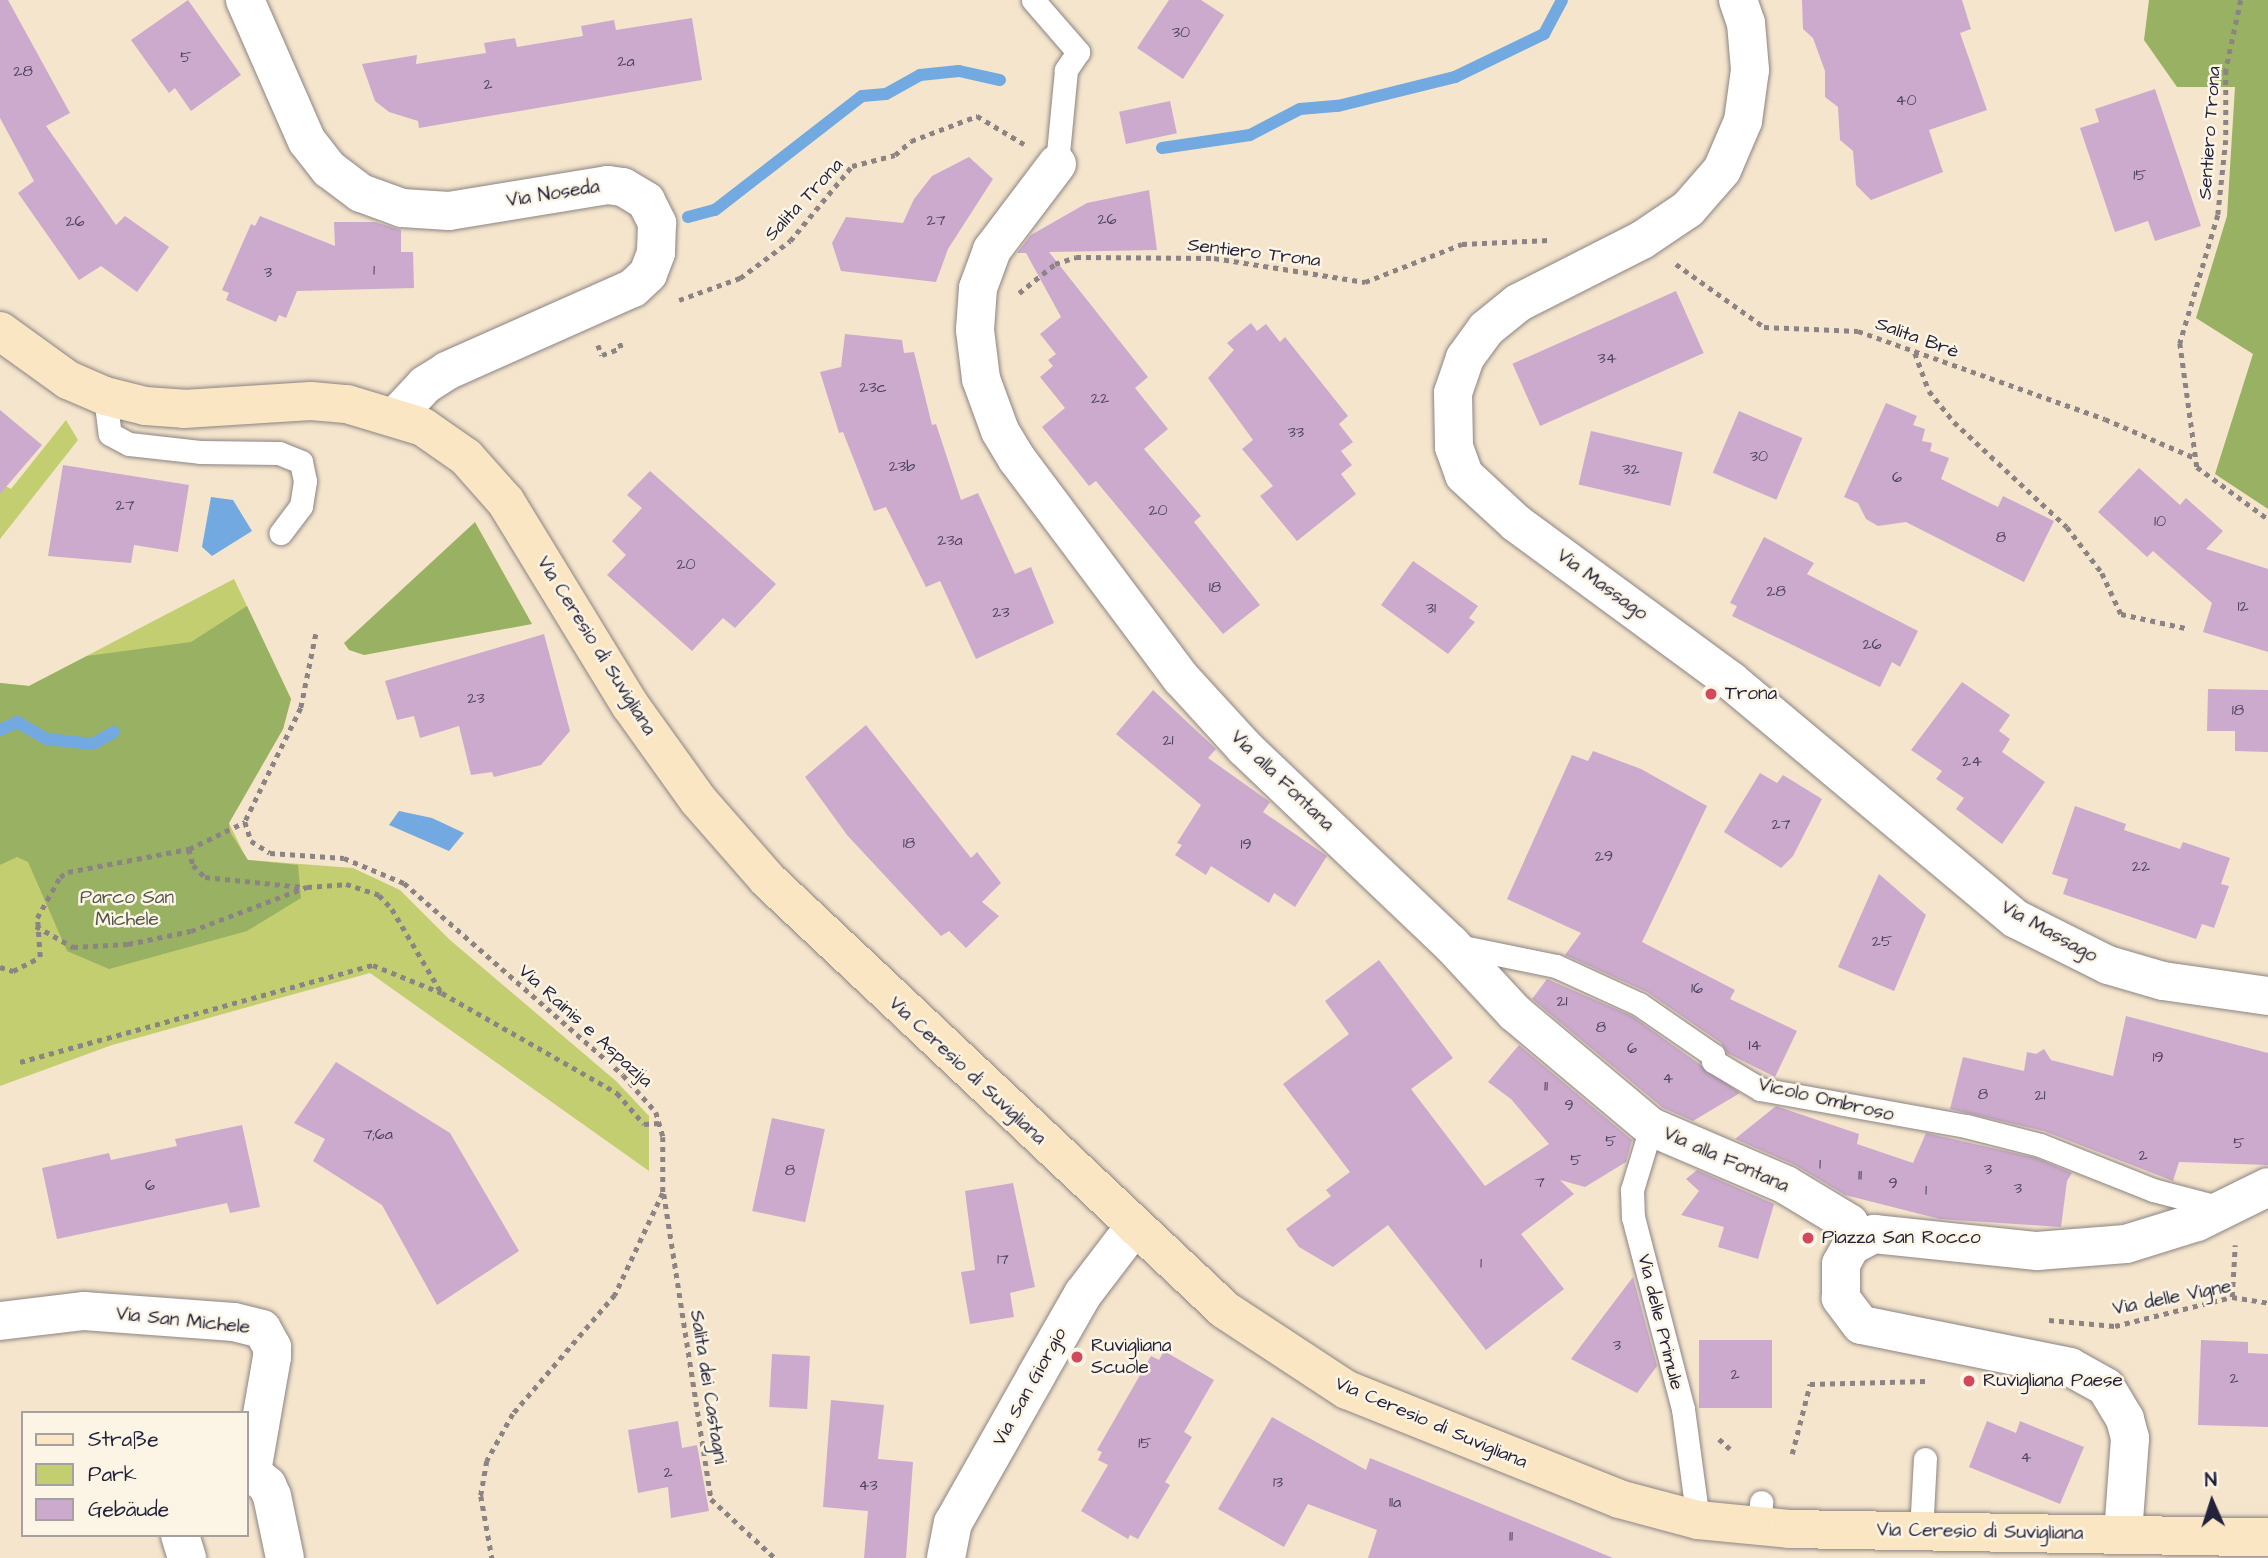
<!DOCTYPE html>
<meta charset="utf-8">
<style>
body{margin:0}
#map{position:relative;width:2268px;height:1558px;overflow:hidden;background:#f5e5cc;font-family:"Architects Daughter",sans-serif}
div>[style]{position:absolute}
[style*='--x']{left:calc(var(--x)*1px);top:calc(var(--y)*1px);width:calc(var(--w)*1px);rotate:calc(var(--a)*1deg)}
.green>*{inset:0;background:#c2ce70}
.forest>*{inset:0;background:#99b162}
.water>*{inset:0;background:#72a9e0}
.stream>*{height:12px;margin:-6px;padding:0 6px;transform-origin:6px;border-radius:6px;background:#72a9e0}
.building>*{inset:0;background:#ccaacd;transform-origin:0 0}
.path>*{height:4.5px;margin-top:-2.25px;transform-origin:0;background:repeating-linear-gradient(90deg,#8c8484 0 5px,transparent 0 10px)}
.roads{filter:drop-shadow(0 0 2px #8c8484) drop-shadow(0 0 2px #8c8484)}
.service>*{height:23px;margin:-11.5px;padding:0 11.5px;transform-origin:11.5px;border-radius:11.5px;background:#fff}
.minor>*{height:38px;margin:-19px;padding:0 19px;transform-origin:19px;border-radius:19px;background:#fff}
.tertiary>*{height:38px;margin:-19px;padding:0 19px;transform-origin:19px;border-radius:19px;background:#fff}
.secondary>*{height:38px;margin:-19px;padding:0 19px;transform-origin:19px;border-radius:19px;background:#fbe6c4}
.dots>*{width:19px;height:19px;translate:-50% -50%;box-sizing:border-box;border:4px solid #fcf5e5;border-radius:50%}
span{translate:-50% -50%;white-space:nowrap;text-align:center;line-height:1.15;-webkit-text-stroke:5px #fcf5e5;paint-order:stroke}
.number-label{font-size:16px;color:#4c4460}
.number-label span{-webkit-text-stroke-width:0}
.street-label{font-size:19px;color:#22223b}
.poi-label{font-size:19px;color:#22223b}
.left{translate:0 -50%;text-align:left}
.park-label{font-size:19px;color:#52564b}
.legend{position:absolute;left:21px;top:1411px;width:228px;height:126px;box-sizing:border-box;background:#fcf5e5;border:2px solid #a5a1a1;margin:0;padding:9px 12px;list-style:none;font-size:21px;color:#22223b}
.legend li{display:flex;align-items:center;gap:14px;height:35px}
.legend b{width:35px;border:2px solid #a5a1a1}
.north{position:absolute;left:2177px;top:1467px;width:70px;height:70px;-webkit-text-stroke:5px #fcf5e5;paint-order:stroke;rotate:357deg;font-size:19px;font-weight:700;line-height:28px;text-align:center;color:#22223b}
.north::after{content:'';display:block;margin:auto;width:24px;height:32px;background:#22223b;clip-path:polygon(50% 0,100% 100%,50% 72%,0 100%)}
</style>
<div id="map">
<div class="green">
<div style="clip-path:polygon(66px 420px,78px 440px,0 539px,0 483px,11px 489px)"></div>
<div style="clip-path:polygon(234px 579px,291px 699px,283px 729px,229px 823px,247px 860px,353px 868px,400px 890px,450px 940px,616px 1081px,649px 1116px,649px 1171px,370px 973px,112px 1045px,0 1086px,0 683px,29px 686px)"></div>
</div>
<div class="forest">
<div style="clip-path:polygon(2149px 0,2268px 0,2268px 509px,2215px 474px,2253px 354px,2196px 318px,2227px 216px,2235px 87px,2177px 87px,2144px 40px)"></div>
<div style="clip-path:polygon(475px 522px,532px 624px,364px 655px,349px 650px,344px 643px)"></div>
<div style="clip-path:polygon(247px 606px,291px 699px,283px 729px,229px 823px,230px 832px,248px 860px,298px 865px,301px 898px,247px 931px,109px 969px,67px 951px,28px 862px,17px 857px,0 865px,0 683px,29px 686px,87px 656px,191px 642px)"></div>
</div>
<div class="water">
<div style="clip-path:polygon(211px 497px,233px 500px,252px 531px,212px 556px,202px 547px)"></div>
<div style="clip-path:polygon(399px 811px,432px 818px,464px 833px,449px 851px,389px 825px)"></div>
</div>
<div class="stream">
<div style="--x:1162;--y:148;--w:89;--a:-8.4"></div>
<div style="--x:1250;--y:135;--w:56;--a:-27.5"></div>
<div style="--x:1300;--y:109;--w:38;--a:-5"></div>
<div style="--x:1338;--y:106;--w:121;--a:-13.9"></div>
<div style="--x:1455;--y:77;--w:99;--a:-25.8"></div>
<div style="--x:1544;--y:34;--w:38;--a:-62"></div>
<div style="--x:688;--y:217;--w:28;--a:-15"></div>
<div style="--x:715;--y:210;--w:186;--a:-37.8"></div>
<div style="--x:862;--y:96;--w:24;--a:-5"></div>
<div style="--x:886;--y:94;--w:39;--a:-29"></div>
<div style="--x:920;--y:75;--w:39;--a:-6"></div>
<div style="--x:959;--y:71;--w:42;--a:12.4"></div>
<div style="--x:0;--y:730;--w:19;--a:-25"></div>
<div style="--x:17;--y:722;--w:34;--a:30"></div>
<div style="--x:47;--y:739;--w:46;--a:6.2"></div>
<div style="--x:93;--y:744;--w:24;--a:-30"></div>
</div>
<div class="building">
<div style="clip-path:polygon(0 0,8px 0,70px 113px,46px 126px,116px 225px,125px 216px,169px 247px,137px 292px,101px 266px,79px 280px,18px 193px,34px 181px,0 118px)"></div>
<div style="clip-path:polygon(188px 0,241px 75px,191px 111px,175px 88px,169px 93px,131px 40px)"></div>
<div style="clip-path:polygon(1169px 0,1201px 0,1224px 15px,1183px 79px,1137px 48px)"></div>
<div style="clip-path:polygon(1802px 0,1962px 0,1971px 29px,1960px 33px,1987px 110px,1929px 130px,1943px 172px,1871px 200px,1856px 185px,1853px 151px,1840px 140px,1838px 107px,1825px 97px,1825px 71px,1813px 38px,1803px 29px)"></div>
<div style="clip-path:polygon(692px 18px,702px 80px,419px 128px,418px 121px,389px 112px,375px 101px,362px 64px,417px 55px,416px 64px,486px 53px,484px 43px,515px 38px,517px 47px,583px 36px,581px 26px,614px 20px,616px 30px)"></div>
<div style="clip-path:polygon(2155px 89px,2201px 226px,2155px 241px,2148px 221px,2115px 232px,2080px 128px,2099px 122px,2095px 109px)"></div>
<div style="left:1170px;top:101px;width:33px;height:52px;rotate:78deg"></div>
<div style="clip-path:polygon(969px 157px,993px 179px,948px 249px,936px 282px,841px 271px,832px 243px,846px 217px,903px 223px,914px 199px,932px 176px)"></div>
<div style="clip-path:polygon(1149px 190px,1157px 250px,1049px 252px,1148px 377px,1135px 388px,1168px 429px,1144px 449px,1201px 516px,1194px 522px,1260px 605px,1223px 634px,1096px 481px,1089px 486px,1042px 427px,1065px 408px,1040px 377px,1053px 366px,1048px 360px,1056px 354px,1040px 334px,1061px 317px,1026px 253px,1017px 253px,1031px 235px,1087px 203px)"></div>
<div style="clip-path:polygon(260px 216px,335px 246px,334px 222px,375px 222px,401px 230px,401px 252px,413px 252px,414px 288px,297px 291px,286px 318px,279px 315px,276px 322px,226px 300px,229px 293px,222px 290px,251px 224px,255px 226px)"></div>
<div style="left:1676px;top:291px;width:68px;height:179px;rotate:66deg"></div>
<div style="clip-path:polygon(1251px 323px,1257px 331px,1266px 324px,1280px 342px,1285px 337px,1348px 416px,1339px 424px,1353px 442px,1341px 451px,1352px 465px,1341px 474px,1356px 494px,1297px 541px,1260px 496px,1273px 486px,1242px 449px,1253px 440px,1208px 378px,1234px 350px,1227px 343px)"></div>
<div style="clip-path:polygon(845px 334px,902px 340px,904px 353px,914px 352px,932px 425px,936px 424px,961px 500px,978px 493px,1015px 574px,1031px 567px,1054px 623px,976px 659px,940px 581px,926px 587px,886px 507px,874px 511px,843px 432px,839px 433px,820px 372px,841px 367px)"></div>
<div style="clip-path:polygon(1886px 403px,1917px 416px,1913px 425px,1925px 429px,1922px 441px,1932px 443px,1930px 451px,1949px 458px,1941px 479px,1998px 507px,2003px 496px,2054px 521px,2024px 582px,1906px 522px,1878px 526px,1866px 519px,1858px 503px,1844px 497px)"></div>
<div style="clip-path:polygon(0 410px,42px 445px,0 494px)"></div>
<div style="left:1739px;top:411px;width:69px;height:67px;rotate:23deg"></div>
<div style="left:1591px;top:431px;width:94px;height:55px;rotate:13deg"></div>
<div style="clip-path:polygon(63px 465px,189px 485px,178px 552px,134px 545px,131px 563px,48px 556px)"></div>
<div style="clip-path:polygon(2139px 468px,2180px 505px,2186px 498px,2223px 531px,2206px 549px,2268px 569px,2268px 652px,2203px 632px,2212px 603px,2153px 551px,2147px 557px,2098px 512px)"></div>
<div style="clip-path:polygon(650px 471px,776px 584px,735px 628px,723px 618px,692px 651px,607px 575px,626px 555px,612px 541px,642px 508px,627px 495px)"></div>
<div style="clip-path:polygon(1764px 537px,1814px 563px,1807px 574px,1918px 631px,1900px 667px,1892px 662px,1880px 687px,1732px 616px,1737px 606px,1730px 603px)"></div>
<div style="clip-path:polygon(1413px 561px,1478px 606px,1469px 618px,1475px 622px,1448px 654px,1381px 605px)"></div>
<div style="clip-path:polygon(544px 634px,570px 731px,541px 765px,494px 777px,492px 772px,471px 775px,459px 726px,420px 738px,414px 716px,397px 720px,385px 681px)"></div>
<div style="clip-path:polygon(1962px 682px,2010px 715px,1999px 731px,2010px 739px,2002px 752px,2045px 782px,2002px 844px,1956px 809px,1964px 798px,1936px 779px,1942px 771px,1911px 750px)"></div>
<div style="clip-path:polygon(2208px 689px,2268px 690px,2268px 752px,2235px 751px,2235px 731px,2207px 731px)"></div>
<div style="clip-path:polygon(1153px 690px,1216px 749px,1208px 758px,1270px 802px,1263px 812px,1327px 856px,1295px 907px,1274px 893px,1269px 903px,1211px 866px,1206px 875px,1175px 855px,1182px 845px,1177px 843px,1201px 805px,1116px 734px)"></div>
<div style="clip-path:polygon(866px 725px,971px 858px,977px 852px,1001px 883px,982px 902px,999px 916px,966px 948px,949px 931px,941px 936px,847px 835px,805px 777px)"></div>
<div style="clip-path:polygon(1593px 751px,1641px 769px,1707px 806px,1642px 942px,1735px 990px,1730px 999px,1797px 1031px,1775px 1077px,1727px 1053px,1721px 1043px,1647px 992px,1565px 955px,1581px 933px,1507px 899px,1572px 755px,1588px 761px)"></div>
<div style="clip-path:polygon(1760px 773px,1777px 783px,1783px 775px,1822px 799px,1793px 856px,1781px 868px,1724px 832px)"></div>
<div style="clip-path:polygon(2075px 806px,2126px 824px,2124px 830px,2180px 849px,2183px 842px,2230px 858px,2221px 884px,2229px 886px,2214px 928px,2202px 924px,2196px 939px,2063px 894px,2068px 879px,2052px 874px)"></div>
<div style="clip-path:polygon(1879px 874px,1926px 915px,1894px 991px,1838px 967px)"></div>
<div style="clip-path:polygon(1379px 960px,1453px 1058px,1411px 1089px,1485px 1186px,1549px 1144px,1511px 1099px,1488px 1082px,1519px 1045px,1632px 1140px,1626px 1162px,1585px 1187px,1560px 1180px,1574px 1194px,1521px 1234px,1564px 1289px,1486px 1350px,1388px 1225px,1333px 1267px,1299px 1247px,1286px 1229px,1331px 1196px,1326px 1190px,1350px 1172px,1283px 1084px,1349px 1034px,1325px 1001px)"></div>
<div style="clip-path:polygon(1547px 979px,1632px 1016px,1740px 1093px,1693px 1121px,1663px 1108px,1532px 999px)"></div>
<div style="clip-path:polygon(2126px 1016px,2268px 1053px,2268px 1165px,2179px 1162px,2173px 1181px,2044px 1131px,1950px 1109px,1963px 1057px,2024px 1071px,2027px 1052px,2036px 1054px,2044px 1049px,2051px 1060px,2113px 1076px)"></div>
<div style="clip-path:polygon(336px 1062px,450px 1133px,519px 1251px,437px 1305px,382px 1205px,313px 1161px,325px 1139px,294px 1123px)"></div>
<div style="clip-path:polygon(1776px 1106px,1859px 1134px,1857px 1144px,1913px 1163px,1926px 1133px,2036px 1158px,2072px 1173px,2067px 1181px,2061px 1227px,1940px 1219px,1845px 1195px,1795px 1165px,1735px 1139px)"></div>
<div style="left:772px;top:1118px;width:54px;height:95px;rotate:12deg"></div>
<div style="clip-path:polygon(242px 1125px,260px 1207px,230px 1213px,227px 1203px,57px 1239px,42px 1168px,109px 1153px,111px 1160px,177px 1146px,175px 1139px)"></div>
<div style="clip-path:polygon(1697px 1170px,1774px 1204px,1758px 1259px,1718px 1247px,1724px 1227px,1681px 1215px,1699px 1191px,1686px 1179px)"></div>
<div style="clip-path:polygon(1013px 1183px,1035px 1287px,1010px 1293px,1014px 1317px,970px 1324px,961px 1272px,975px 1270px,965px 1191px)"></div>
<div style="clip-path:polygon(1633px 1277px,1657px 1366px,1637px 1393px,1571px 1359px)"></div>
<div style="left:1699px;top:1340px;width:73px;height:68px"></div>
<div style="clip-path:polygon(2201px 1340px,2248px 1342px,2248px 1353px,2268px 1354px,2268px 1427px,2198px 1425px)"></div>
<div style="clip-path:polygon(1164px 1351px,1214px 1380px,1184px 1432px,1192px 1437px,1165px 1482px,1170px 1485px,1138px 1539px,1130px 1535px,1128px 1539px,1081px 1511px,1108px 1465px,1098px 1460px,1102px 1452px,1097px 1450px,1151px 1356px,1159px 1360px)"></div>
<div style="left:772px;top:1354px;width:38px;height:53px;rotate:3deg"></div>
<div style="clip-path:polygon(831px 1400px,884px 1405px,878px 1459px,913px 1462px,906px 1558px,864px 1558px,868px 1511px,823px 1507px)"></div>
<div style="clip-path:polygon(1272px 1417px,1366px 1470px,1370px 1458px,1613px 1558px,1368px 1558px,1377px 1530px,1308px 1504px,1284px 1547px,1218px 1509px)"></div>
<div style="clip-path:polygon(678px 1421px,682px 1448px,697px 1445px,709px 1511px,671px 1518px,668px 1487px,638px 1493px,628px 1430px)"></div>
<div style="clip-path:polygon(1987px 1421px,2016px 1433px,2020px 1421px,2084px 1447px,2060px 1504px,1969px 1467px)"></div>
</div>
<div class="path">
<div style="--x:2241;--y:0;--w:72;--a:102.1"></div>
<div style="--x:2226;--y:70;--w:70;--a:90"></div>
<div style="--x:2226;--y:140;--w:75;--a:96.1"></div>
<div style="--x:2218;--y:215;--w:134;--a:106.5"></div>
<div style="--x:2180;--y:343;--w:125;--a:82.2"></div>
<div style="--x:2197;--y:467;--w:88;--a:36.2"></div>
<div style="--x:1676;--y:264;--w:108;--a:35.6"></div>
<div style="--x:1764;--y:327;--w:94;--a:2.4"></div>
<div style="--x:1858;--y:331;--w:262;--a:19.6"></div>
<div style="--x:2105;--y:419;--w:98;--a:23.4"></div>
<div style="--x:1019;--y:293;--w:46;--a:-38.9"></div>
<div style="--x:1055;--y:264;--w:22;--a:-18"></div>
<div style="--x:1076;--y:257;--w:138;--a:0.4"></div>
<div style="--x:1214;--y:258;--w:153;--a:9"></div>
<div style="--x:1365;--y:282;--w:104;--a:-21.4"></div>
<div style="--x:1462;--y:244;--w:87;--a:-2.6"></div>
<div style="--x:679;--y:300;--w:65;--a:-19.8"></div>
<div style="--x:740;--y:278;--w:62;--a:-36.5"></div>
<div style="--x:790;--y:241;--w:97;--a:-50.4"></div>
<div style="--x:852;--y:166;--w:44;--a:-14.3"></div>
<div style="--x:895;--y:155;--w:21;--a:-41"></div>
<div style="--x:911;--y:141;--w:71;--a:-20.7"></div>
<div style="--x:977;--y:116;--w:55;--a:30.8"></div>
<div style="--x:598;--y:345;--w:11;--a:68"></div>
<div style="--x:602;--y:355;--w:20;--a:-20"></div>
<div style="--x:621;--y:348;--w:9;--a:-108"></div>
<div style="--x:1915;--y:353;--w:40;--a:69.8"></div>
<div style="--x:1929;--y:391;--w:40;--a:51"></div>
<div style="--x:1954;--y:422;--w:154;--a:42.9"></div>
<div style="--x:2067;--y:527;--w:58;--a:52.7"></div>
<div style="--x:2102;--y:573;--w:45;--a:65.1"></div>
<div style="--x:2121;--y:614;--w:66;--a:12.2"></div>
<div style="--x:316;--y:634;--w:76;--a:101.5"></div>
<div style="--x:301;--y:708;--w:127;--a:116.2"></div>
<div style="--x:245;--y:822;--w:20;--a:72"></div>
<div style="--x:251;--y:841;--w:22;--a:32"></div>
<div style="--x:270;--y:853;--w:74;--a:3.9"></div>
<div style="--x:344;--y:858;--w:65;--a:22.6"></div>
<div style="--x:404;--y:883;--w:291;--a:41.2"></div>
<div style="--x:623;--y:1075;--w:50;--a:48.3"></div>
<div style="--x:656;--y:1112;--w:26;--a:74"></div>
<div style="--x:663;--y:1137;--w:56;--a:90"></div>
<div style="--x:663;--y:1193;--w:113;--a:115.2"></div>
<div style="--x:615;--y:1295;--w:157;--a:130.6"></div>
<div style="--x:513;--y:1414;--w:54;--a:119"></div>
<div style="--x:487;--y:1461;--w:36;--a:100"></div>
<div style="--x:481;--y:1496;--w:63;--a:79.9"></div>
<div style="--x:189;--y:849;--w:16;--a:76"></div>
<div style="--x:193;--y:865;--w:17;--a:45"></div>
<div style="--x:205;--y:877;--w:98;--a:5.9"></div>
<div style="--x:36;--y:926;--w:43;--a:29.6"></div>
<div style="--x:73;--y:947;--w:55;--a:-3.1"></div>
<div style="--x:128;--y:944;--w:64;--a:-11.7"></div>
<div style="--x:191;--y:931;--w:124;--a:-20.8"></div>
<div style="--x:307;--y:887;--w:39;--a:-4"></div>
<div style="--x:346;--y:884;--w:35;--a:18"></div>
<div style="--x:379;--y:895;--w:19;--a:47"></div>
<div style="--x:392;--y:909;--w:96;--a:59.4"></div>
<div style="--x:0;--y:967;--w:14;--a:17"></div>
<div style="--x:13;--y:971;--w:30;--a:-27"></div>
<div style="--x:40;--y:957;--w:39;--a:-94"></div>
<div style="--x:37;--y:918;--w:47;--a:-60.7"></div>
<div style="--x:60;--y:877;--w:9;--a:-32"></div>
<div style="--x:68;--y:872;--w:123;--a:-10.8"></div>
<div style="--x:189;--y:849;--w:62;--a:-25.7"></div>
<div style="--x:20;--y:1062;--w:366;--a:-15.4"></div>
<div style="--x:373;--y:965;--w:74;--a:22.1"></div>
<div style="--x:442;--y:993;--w:202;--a:29.7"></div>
<div style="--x:617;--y:1093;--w:41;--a:48.9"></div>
<div style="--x:644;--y:1124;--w:15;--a:-4"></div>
<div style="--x:664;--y:1194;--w:309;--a:81.2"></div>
<div style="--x:711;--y:1499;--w:87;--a:42.7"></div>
<div style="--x:2232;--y:1297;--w:52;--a:-86.7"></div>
<div style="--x:2049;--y:1320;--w:66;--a:5.2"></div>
<div style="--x:2115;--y:1326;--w:121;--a:-13.9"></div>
<div style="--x:2232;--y:1297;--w:36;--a:9"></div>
<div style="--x:1719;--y:1439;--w:15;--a:42"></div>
<div style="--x:1792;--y:1454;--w:72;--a:-75.6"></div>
<div style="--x:1810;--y:1384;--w:116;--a:-1.5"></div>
</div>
<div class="roads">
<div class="service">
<div style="--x:1033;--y:0;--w:69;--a:49.1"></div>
<div style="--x:1078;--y:52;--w:22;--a:124"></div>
<div style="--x:1066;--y:70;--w:94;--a:95.5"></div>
<div style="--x:105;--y:396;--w:38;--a:83"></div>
<div style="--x:110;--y:434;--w:21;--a:28"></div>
<div style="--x:129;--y:444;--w:71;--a:6.4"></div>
<div style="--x:200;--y:452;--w:79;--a:0.7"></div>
<div style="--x:279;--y:453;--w:24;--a:22"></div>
<div style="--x:301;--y:462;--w:19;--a:78"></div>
<div style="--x:305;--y:481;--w:25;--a:99"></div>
<div style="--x:301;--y:506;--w:34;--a:127"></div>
<div style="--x:1453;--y:945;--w:105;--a:11.5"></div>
<div style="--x:1556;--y:966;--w:91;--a:24.6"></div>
<div style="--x:1639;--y:1004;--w:90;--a:34.6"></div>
<div style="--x:1713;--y:1055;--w:6;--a:90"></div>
<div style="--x:1713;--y:1061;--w:55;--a:30.8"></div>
<div style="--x:1760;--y:1089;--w:209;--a:10.2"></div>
<div style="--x:1966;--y:1126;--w:76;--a:14.4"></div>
<div style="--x:2040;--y:1145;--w:122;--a:21.7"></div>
<div style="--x:2153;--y:1190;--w:74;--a:14.8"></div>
<div style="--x:1651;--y:1127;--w:66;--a:106.8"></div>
<div style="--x:1632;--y:1190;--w:27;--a:88"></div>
<div style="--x:1633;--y:1217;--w:198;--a:75.4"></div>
<div style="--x:1683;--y:1409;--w:112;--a:82.3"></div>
<div style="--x:1759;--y:1527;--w:25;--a:-85"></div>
<div style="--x:1921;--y:1532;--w:73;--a:-86.9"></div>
</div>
<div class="minor">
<div style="--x:245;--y:0;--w:154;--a:66.3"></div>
<div style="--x:307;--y:141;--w:36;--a:52"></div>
<div style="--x:329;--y:169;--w:40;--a:37"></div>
<div style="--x:361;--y:193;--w:44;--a:20.1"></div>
<div style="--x:402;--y:208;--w:47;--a:3.7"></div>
<div style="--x:449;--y:211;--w:161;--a:-9.3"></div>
<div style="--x:608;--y:185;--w:15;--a:8"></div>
<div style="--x:623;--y:187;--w:27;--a:31"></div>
<div style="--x:646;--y:201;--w:25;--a:63"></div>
<div style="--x:657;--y:223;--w:30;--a:92"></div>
<div style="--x:656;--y:253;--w:22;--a:111"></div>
<div style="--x:648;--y:274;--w:21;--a:137"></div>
<div style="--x:633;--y:288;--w:204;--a:156"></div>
<div style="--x:447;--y:371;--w:26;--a:148"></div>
<div style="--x:425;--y:385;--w:42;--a:133.1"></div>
<div style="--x:1057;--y:164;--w:108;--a:127.1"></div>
<div style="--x:992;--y:250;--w:40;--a:110.2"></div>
<div style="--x:978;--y:288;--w:42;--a:94.1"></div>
<div style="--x:975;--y:330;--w:49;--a:83"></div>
<div style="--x:981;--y:379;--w:55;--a:69.9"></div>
<div style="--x:1000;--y:431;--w:33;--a:59"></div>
<div style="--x:1017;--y:459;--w:274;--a:53.2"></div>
<div style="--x:1181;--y:678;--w:95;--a:47.6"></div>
<div style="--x:1245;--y:748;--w:284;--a:43.6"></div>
<div style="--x:1451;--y:944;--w:94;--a:47.2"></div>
<div style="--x:1515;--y:1013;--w:177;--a:40"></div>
<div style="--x:1651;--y:1127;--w:147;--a:23.2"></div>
<div style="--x:1786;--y:1185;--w:74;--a:31.1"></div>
<div style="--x:1849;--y:1223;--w:20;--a:60"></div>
<div style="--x:0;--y:1321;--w:85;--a:-6.8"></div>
<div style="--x:84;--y:1311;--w:150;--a:4.2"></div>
<div style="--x:234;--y:1322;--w:29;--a:14"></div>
<div style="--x:262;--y:1329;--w:21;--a:61"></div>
<div style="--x:272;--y:1347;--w:10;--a:90"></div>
<div style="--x:272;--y:1357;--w:117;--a:99.9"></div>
<div style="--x:247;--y:1469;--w:26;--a:39"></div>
<div style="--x:267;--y:1485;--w:12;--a:66"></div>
<div style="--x:272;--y:1496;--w:63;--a:78.2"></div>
<div style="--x:180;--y:1535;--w:24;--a:73"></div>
<div style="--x:946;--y:1558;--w:36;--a:-79"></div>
<div style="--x:953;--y:1523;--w:169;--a:-60.5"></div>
<div style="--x:1036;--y:1376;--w:95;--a:-60.2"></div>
<div style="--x:1083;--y:1294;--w:84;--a:-52.7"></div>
</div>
<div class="tertiary">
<div style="--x:1738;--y:0;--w:24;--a:71"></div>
<div style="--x:1746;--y:23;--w:47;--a:85.1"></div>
<div style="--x:1750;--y:70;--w:51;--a:97.8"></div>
<div style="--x:1743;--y:121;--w:53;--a:113.2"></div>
<div style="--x:1722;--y:170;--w:52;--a:131.1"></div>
<div style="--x:1688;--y:209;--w:55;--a:146"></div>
<div style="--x:1642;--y:240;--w:139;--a:153.1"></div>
<div style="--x:1518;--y:303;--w:41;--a:140.9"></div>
<div style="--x:1486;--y:329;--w:36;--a:126"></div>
<div style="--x:1465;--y:358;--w:37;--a:109"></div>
<div style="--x:1453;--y:393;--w:54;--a:88.9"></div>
<div style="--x:1454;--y:447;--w:30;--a:70"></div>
<div style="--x:1464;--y:475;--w:71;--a:42.7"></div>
<div style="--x:1516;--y:523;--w:267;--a:36.3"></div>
<div style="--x:1731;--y:681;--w:371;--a:39.9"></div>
<div style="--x:2016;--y:919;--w:103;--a:26.6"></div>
<div style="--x:2108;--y:965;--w:57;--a:16.2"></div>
<div style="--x:2163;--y:981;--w:106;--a:8.1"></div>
<div style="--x:2123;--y:1534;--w:96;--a:-85.8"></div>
<div style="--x:2130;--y:1438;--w:20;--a:-105"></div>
<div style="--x:2125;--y:1419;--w:37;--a:-121"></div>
<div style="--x:2106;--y:1387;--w:41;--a:-150.9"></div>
<div style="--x:2070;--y:1367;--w:213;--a:-168.6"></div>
<div style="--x:1861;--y:1325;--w:34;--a:-127"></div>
<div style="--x:1841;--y:1298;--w:34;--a:-90"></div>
<div style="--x:1841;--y:1264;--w:21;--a:-61"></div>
<div style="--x:1851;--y:1246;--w:26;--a:-28"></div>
<div style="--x:1874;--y:1234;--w:164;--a:6"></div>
<div style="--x:2037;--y:1251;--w:89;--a:-4.5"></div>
<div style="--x:2126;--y:1244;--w:74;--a:-17.2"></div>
<div style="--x:2197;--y:1222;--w:79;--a:-26.2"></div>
</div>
<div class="secondary">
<div style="--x:0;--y:331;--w:84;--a:35.8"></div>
<div style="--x:68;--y:380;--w:40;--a:23.4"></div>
<div style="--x:105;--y:396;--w:41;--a:14"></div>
<div style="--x:145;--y:406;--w:39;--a:4"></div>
<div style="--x:184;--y:409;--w:127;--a:-3.6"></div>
<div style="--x:311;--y:401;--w:36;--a:5"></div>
<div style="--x:347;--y:404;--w:79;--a:16.8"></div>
<div style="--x:423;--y:427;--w:52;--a:34.9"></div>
<div style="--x:466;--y:457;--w:60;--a:48.4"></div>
<div style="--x:506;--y:502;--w:238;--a:58.6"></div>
<div style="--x:630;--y:705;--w:117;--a:54.4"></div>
<div style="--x:698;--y:800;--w:106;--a:48.8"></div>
<div style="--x:768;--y:880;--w:627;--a:43.26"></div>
<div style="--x:1225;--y:1310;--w:146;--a:33.3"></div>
<div style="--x:1347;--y:1390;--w:293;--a:21.8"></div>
<div style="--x:1619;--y:1499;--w:82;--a:14.9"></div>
<div style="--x:1698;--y:1520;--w:91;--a:5.6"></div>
<div style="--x:1789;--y:1529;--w:479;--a:1"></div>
</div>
</div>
<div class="dots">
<div style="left:1711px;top:694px;background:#d1495b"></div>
<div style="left:1808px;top:1238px;background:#d1495b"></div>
<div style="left:1077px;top:1357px;background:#d1495b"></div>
<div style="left:1969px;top:1381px;background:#d1495b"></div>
</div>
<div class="number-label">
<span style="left:1181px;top:32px">30</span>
<span style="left:186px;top:57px">5</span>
<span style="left:626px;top:61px">2a</span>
<span style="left:23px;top:71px">28</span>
<span style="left:488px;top:84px">2</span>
<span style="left:1906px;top:100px">40</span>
<span style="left:2140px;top:175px">15</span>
<span style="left:1107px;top:219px">26</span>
<span style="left:936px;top:220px">27</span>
<span style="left:75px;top:221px">26</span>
<span style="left:374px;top:270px">1</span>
<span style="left:268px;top:272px">3</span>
<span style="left:1607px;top:358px">34</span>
<span style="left:873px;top:387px">23c</span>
<span style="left:1100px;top:398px">22</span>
<span style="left:1296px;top:432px">33</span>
<span style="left:1759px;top:456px">30</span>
<span style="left:902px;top:466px">23b</span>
<span style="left:1631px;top:469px">32</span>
<span style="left:1897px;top:477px">6</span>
<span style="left:125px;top:505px">27</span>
<span style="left:1158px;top:510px">20</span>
<span style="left:2160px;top:521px">10</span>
<span style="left:2001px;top:537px">8</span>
<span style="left:950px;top:540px">23a</span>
<span style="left:686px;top:564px">20</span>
<span style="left:1215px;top:587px">18</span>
<span style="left:1776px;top:591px">28</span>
<span style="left:2243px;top:606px">12</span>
<span style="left:1431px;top:608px">31</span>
<span style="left:1001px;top:612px">23</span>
<span style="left:1872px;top:644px">26</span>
<span style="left:476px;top:698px">23</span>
<span style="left:2238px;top:710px">18</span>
<span style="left:1168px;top:740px">21</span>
<span style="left:1972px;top:761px">24</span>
<span style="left:1781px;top:824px">27</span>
<span style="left:909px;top:843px">18</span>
<span style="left:1246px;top:844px">19</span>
<span style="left:1604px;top:856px">29</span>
<span style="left:2141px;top:866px">22</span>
<span style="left:1882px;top:941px">25</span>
<span style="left:1697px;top:988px">16</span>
<span style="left:1562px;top:1001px">21</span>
<span style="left:1601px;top:1027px">8</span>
<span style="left:1755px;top:1045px">14</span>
<span style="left:1632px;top:1048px">6</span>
<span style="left:2158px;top:1057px">19</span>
<span style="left:1668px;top:1078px">4</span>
<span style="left:1546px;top:1086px">11</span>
<span style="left:1983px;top:1094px">8</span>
<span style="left:2040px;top:1095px">21</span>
<span style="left:1569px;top:1105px">9</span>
<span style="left:378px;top:1134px">7;6a</span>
<span style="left:1611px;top:1141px">5</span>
<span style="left:2239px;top:1143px">5</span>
<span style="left:2143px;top:1155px">2</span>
<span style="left:1576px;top:1160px">5</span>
<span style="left:1820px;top:1164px">1</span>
<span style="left:1988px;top:1169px">3</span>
<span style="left:790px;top:1170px">8</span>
<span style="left:1860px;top:1175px">11</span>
<span style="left:1540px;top:1182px">7</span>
<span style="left:1893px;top:1183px">9</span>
<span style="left:150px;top:1185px">6</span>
<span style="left:2018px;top:1188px">3</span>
<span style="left:1926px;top:1190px">1</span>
<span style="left:1003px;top:1259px">17</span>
<span style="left:1481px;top:1263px">1</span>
<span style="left:1617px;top:1345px">3</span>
<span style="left:1735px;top:1374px">2</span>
<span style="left:2234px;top:1378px">2</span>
<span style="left:1145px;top:1443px">15</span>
<span style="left:2026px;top:1457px">4</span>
<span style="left:668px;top:1472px">2</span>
<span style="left:1278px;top:1482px">13</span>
<span style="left:868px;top:1485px">43</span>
<span style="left:1395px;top:1502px">11a</span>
<span style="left:1511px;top:1536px">11</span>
</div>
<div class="street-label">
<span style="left:2210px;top:133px;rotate:-86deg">Sentiero Trona</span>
<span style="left:553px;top:194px;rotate:-9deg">Via Noseda</span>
<span style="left:804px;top:200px;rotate:-47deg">Salita Trona</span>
<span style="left:1254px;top:253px;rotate:7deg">Sentiero Trona</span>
<span style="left:1917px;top:338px;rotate:20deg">Salita Brè</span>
<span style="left:1602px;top:585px;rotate:36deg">Via Massago</span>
<span style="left:596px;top:646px;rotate:58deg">Via Ceresio di Suvigliana</span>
<span style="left:1282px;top:781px;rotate:44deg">Via alla Fontana</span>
<span style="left:2049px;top:932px;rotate:29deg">Via Massago</span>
<span style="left:585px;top:1026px;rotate:42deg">Via Rainis e Aspazija</span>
<span style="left:967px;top:1071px;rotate:43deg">Via Ceresio di Suvigliana</span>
<span style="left:1826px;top:1100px;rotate:13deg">Vicolo Ombroso</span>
<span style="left:1726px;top:1160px;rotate:24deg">Via alla Fontana</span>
<span style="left:2172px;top:1298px;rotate:-11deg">Via delle Vigne</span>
<span style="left:183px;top:1321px;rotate:6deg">Via San Michele</span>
<span style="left:1660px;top:1322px;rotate:76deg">Via delle Primule</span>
<span style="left:708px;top:1387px;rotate:81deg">Salita dei Castagni</span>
<span style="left:1030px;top:1387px;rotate:-61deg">Via San Giorgio</span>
<span style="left:1431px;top:1423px;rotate:23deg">Via Ceresio di Suvigliana</span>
<span style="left:1980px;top:1532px;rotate:1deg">Via Ceresio di Suvigliana</span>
</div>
<div class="poi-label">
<span class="left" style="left:1725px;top:694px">Trona</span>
<span class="left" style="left:1822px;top:1238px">Piazza San Rocco</span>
<span class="left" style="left:1091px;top:1357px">Ruvigliana<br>Scuole</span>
<span class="left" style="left:1983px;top:1381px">Ruvigliana Paese</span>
</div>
<div class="park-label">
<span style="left:127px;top:909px">Parco San<br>Michele</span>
</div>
<ul class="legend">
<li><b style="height:9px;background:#fbe6c4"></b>Straße</li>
<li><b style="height:19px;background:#c2ce70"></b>Park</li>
<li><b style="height:19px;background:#ccaacd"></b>Gebäude</li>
</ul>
<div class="north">N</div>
</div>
